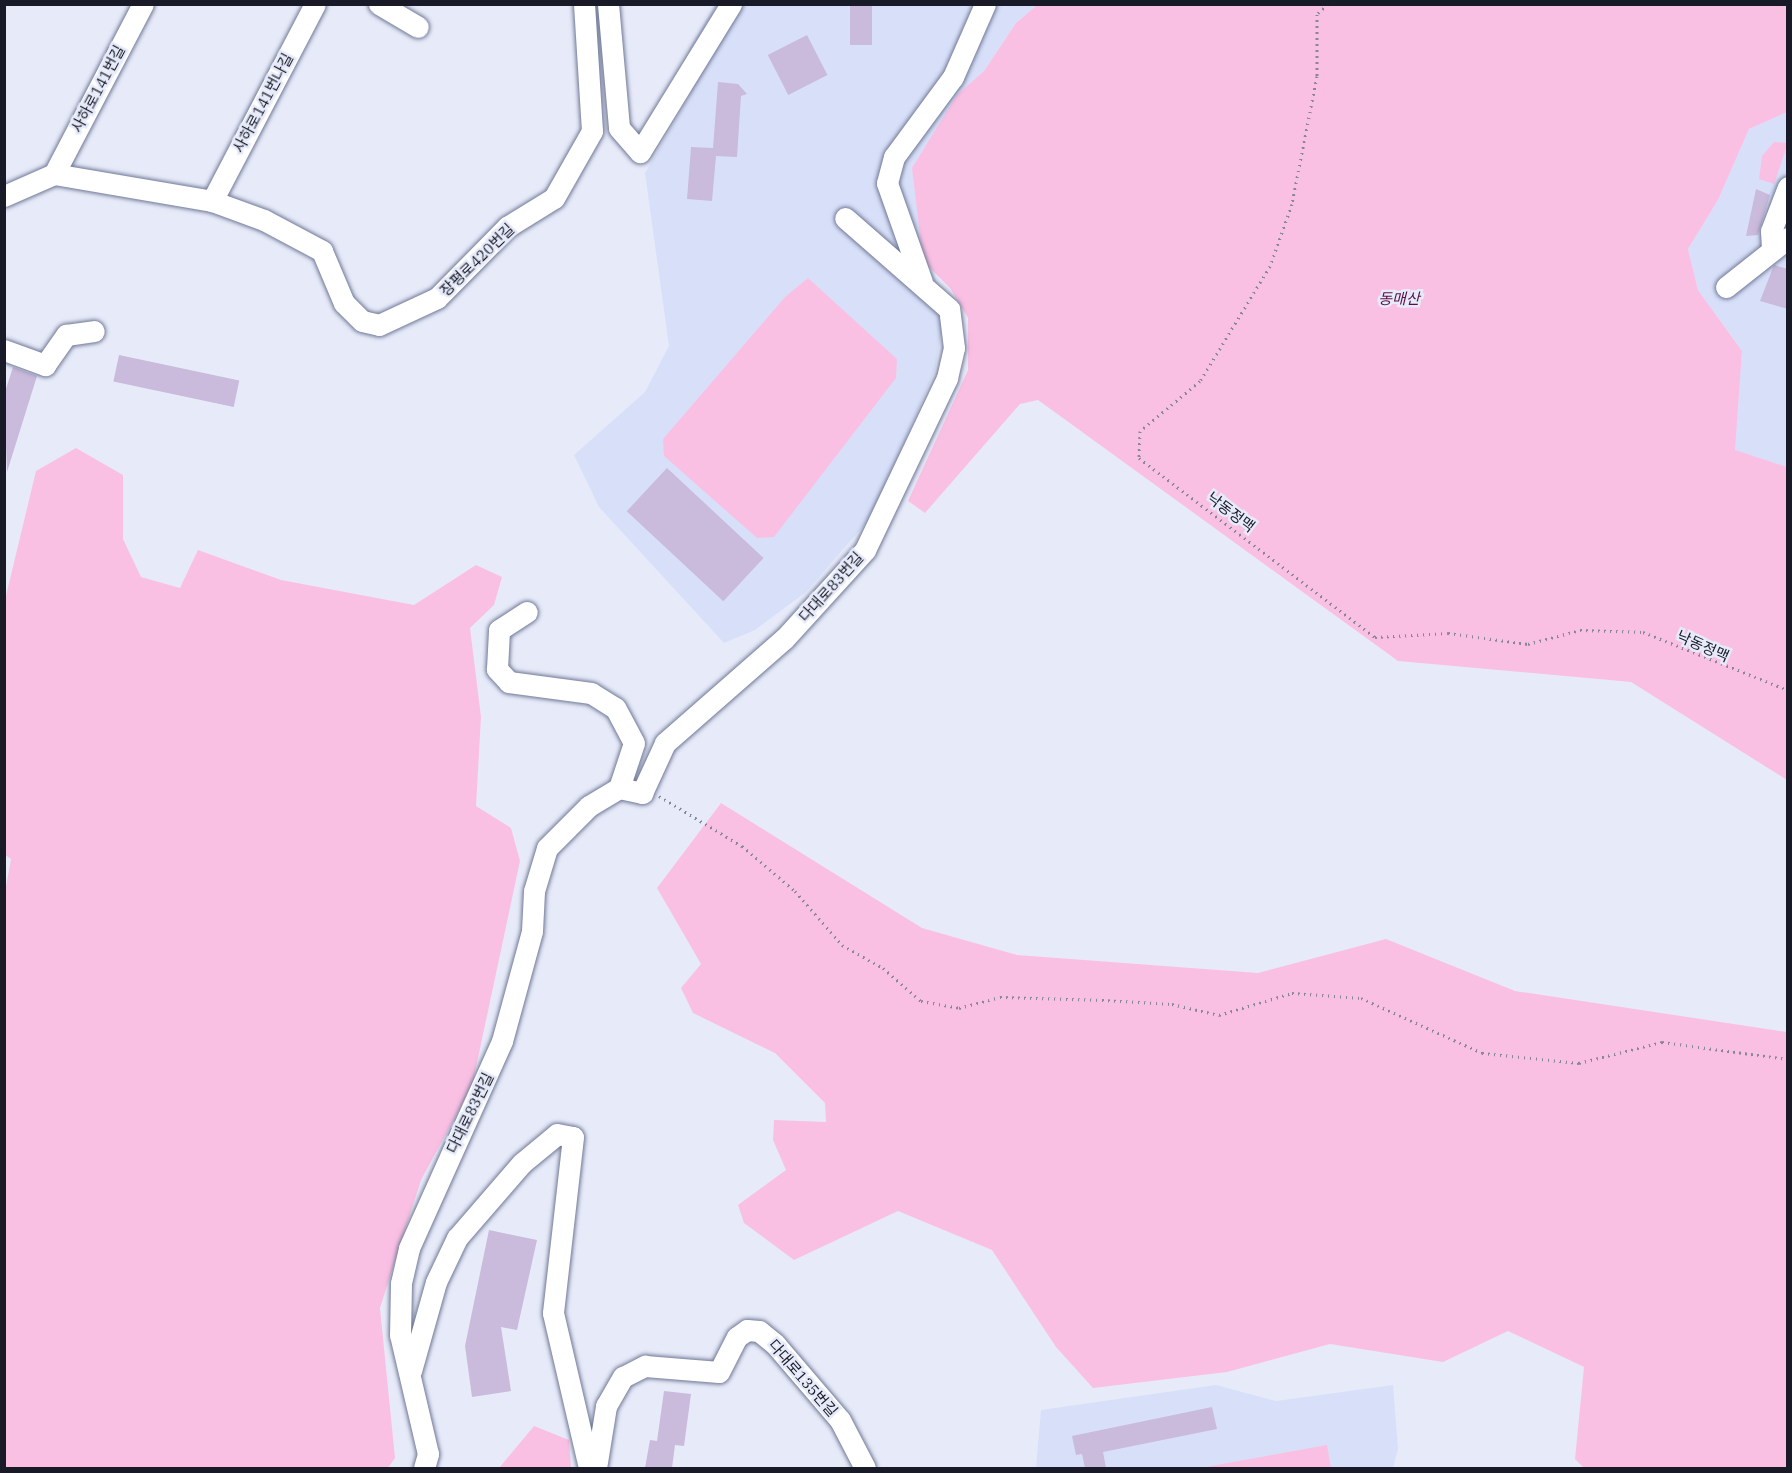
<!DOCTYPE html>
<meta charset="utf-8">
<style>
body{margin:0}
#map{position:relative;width:1792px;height:1473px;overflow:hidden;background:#e7ebf9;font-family:"IBM Plex Serif","Noto Sans KR",serif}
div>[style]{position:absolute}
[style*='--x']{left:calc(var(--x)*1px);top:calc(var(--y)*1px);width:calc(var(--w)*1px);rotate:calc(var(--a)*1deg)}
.built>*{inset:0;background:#d8e0f9}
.green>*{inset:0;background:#fac0e3}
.building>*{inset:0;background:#cabadb;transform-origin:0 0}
.path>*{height:3px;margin-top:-1.5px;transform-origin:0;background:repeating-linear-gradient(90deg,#858895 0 1.5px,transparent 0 6px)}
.roads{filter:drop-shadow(0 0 2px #707897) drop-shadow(0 0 2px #707897)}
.minor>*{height:21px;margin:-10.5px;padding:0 10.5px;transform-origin:10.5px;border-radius:10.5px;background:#fff}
span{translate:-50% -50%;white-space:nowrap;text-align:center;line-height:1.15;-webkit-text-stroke:5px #e7ebf9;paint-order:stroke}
.street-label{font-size:15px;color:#181b27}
.park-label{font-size:15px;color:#5b0d46;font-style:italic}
.frame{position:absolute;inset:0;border:6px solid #181b27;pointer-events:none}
</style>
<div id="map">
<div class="built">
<div style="clip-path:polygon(715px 5px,1037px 5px,1016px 23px,984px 71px,957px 95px,923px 260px,947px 297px,935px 370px,873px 515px,806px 592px,755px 630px,724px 643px,599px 507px,574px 455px,645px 392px,669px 346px,645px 173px,692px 91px,689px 49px)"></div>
<div style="clip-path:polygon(1787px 112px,1787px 467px,1734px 451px,1742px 351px,1698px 290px,1688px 249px,1718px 200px,1749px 129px)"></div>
<div style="clip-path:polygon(1216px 1385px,1276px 1401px,1393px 1385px,1398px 1449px,1393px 1468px,1036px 1468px,1041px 1410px)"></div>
</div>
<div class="green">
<div style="clip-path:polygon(1037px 5px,1787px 5px,1787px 112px,1749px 129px,1718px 200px,1688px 249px,1698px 290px,1742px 351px,1735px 450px,1787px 467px,1787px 780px,1631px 682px,1398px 661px,1038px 400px,1020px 404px,925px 513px,908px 501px,968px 370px,968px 318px,950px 288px,923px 261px,912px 168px,957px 95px,984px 71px,1016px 23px)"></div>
<div style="clip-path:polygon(1774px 142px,1788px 143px,1774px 184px,1759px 179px,1762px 156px)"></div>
<div style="clip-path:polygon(808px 278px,897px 359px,896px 378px,774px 537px,757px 538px,664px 456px,663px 439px,785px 297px)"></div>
<div style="clip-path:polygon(76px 448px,123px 475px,123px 539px,141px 577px,180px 588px,198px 550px,281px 580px,414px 605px,476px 565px,502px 577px,494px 605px,470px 628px,481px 717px,476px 806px,511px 828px,520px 861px,472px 1086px,421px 1180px,380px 1308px,395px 1458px,388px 1468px,4px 1468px,4px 897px,11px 859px,4px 854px,4px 604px,36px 471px)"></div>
<div style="clip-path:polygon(721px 803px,922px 928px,1017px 955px,1258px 973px,1386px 939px,1515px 991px,1787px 1032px,1787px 1468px,1584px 1468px,1575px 1459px,1584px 1367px,1508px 1331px,1443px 1362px,1330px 1344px,1227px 1372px,1093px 1388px,1056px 1347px,992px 1250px,898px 1211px,794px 1260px,744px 1223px,738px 1205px,786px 1170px,773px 1140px,774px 1120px,826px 1122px,825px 1103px,775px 1053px,693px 1013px,681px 988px,701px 964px,657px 888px)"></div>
<div style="clip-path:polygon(534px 1426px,569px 1440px,571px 1468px,499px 1468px)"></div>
<div style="clip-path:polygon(1327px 1445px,1331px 1468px,1200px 1468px)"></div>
</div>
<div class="building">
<div style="left:850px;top:4px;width:22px;height:41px"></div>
<div style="left:807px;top:35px;width:45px;height:44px;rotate:63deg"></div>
<div style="clip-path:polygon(718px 82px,738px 84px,747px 94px,741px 96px,737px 157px,716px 156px,712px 201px,687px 199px,691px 147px,713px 148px)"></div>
<div style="clip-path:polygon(1756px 189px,1770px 195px,1758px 235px,1746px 236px)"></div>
<div style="clip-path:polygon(1774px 265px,1788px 269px,1788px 309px,1760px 301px)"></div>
<div style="left:119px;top:355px;width:123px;height:27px;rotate:12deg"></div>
<div style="clip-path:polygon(13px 367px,37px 376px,7px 472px,4px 395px)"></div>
<div style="left:667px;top:468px;width:132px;height:59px;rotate:43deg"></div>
<div style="clip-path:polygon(489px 1230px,537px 1240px,517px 1330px,501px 1327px,511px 1391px,472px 1397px,465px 1346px)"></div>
<div style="clip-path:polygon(664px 1391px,691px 1394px,684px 1446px,675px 1445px,672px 1468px,645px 1468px,650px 1440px,657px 1441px)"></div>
<div style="clip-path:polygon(1212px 1407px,1217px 1429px,1103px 1452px,1106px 1468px,1085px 1468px,1082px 1454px,1076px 1455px,1072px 1436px)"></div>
</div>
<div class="path">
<div style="--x:1328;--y:4;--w:15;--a:138"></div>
<div style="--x:1317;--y:14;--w:62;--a:90"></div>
<div style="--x:1317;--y:76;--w:130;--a:101.1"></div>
<div style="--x:1292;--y:204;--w:66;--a:109.5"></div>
<div style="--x:1270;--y:266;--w:135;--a:121.3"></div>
<div style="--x:1200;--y:381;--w:78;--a:140.2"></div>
<div style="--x:1140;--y:431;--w:27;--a:92"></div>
<div style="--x:1139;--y:458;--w:296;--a:37.2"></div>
<div style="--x:1375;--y:637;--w:73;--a:-3.1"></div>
<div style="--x:1448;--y:633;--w:81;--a:7.8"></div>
<div style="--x:1528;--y:644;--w:54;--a:-15.1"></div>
<div style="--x:1580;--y:630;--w:63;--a:1.8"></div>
<div style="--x:1643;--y:632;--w:156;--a:21.8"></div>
<div style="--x:659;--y:796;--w:97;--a:31.1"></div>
<div style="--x:742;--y:846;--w:70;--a:40.3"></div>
<div style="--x:795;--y:891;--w:72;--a:49"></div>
<div style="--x:842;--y:945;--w:47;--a:29.3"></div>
<div style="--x:883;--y:968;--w:50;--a:41"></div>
<div style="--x:921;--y:1001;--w:39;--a:10"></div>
<div style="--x:959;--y:1008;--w:42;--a:-15"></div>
<div style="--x:1000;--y:997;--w:102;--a:1.7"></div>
<div style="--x:1102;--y:1000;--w:70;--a:3.3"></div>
<div style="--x:1172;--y:1004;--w:48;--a:13.2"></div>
<div style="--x:1219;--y:1015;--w:76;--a:-16.8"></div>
<div style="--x:1292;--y:993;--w:69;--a:4.1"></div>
<div style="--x:1361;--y:998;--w:133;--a:24.4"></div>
<div style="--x:1482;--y:1053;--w:98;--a:5.9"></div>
<div style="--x:1579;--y:1063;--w:86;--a:-14.2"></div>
<div style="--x:1662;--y:1042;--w:127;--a:7.7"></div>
</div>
<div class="roads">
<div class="minor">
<div style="--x:379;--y:4;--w:45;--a:30.5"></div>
<div style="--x:608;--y:4;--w:124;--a:84.9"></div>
<div style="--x:619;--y:128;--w:32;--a:49"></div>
<div style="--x:640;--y:152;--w:174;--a:-58.4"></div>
<div style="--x:54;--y:174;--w:192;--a:-62.4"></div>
<div style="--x:4;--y:196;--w:55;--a:-23.7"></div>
<div style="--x:54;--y:174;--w:160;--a:9.7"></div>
<div style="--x:212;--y:201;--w:55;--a:20.1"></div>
<div style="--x:264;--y:220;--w:66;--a:28.1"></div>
<div style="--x:322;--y:251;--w:56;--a:67.1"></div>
<div style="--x:344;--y:303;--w:25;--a:45"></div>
<div style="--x:362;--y:321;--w:17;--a:13"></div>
<div style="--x:379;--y:325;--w:64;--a:-25"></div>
<div style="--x:437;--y:298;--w:100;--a:-45.4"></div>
<div style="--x:507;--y:227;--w:55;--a:-31.7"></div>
<div style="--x:554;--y:198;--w:77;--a:-60.4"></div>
<div style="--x:592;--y:131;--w:127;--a:-93.6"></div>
<div style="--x:212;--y:201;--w:222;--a:-62.4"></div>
<div style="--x:1772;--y:249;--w:18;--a:-93"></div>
<div style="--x:1771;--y:231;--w:47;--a:-68.9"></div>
<div style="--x:922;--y:282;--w:105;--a:-109.5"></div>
<div style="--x:887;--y:183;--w:27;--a:-75"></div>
<div style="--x:894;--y:157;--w:99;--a:-53.6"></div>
<div style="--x:953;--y:77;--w:80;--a:-66.3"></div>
<div style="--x:1726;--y:287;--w:79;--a:-38.3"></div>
<div style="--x:4;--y:350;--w:44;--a:20.1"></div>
<div style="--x:45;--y:365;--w:37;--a:-55"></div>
<div style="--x:66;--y:335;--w:28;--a:-8"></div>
<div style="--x:619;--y:788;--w:24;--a:12"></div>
<div style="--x:642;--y:793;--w:55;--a:-65.3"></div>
<div style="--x:665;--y:743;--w:159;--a:-41.2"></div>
<div style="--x:785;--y:638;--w:119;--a:-47.7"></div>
<div style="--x:865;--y:550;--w:191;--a:-64.5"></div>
<div style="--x:947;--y:378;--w:31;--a:-77"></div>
<div style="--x:954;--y:348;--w:39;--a:-97"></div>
<div style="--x:949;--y:309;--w:138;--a:-138.8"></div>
<div style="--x:411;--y:1371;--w:92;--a:-74.3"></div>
<div style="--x:436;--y:1282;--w:49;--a:-64.5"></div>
<div style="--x:457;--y:1238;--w:99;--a:-49.1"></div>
<div style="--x:522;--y:1163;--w:45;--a:-39.6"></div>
<div style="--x:557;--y:1134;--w:16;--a:11"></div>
<div style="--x:573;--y:1137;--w:177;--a:96.5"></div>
<div style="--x:553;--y:1313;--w:159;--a:76.9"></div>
<div style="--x:424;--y:1468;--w:15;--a:-74"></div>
<div style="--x:428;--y:1454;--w:122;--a:-103.2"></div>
<div style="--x:400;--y:1335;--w:52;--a:-88.9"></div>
<div style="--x:401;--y:1283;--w:36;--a:-77"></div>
<div style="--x:409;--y:1248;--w:227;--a:-65.8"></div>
<div style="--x:502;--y:1041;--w:114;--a:-74.7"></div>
<div style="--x:532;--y:931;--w:40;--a:-87.1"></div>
<div style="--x:534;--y:891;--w:45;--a:-73.2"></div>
<div style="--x:547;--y:848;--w:59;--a:-45"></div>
<div style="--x:589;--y:806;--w:35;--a:-31"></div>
<div style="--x:619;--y:788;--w:47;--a:-71.6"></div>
<div style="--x:634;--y:743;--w:40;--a:-118"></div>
<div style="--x:615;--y:708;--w:28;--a:-148"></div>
<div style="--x:591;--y:693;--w:83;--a:-172.4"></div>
<div style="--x:509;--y:682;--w:18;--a:-133"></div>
<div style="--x:497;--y:669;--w:39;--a:-87"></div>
<div style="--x:499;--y:630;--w:33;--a:-33"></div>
<div style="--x:596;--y:1468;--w:63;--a:-80.8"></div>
<div style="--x:606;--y:1406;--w:34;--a:-60"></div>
<div style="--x:623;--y:1377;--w:25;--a:-27"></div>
<div style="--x:645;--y:1366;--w:74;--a:4.6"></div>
<div style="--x:719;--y:1372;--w:39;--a:-63"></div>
<div style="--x:737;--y:1337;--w:12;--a:-35"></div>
<div style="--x:747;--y:1330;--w:12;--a:5"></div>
<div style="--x:759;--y:1331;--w:21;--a:39"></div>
<div style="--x:775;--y:1344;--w:100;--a:49.5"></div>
<div style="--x:840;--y:1420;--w:54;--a:62.5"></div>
</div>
</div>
<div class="street-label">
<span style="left:98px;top:89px;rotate:-62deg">사하로141번길</span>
<span style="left:263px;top:103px;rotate:-62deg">사하로141번나길</span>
<span style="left:477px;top:260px;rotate:-44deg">장평로420번길</span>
<span style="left:1231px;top:512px;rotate:37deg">낙동정맥</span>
<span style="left:831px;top:587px;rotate:-48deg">다대로83번길</span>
<span style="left:1703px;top:646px;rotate:24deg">낙동정맥</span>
<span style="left:470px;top:1113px;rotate:-64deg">다대로83번길</span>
<span style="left:803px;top:1378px;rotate:49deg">다대로135번길</span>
</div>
<div class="park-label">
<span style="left:1399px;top:299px">동매산</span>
</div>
<div class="frame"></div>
</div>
